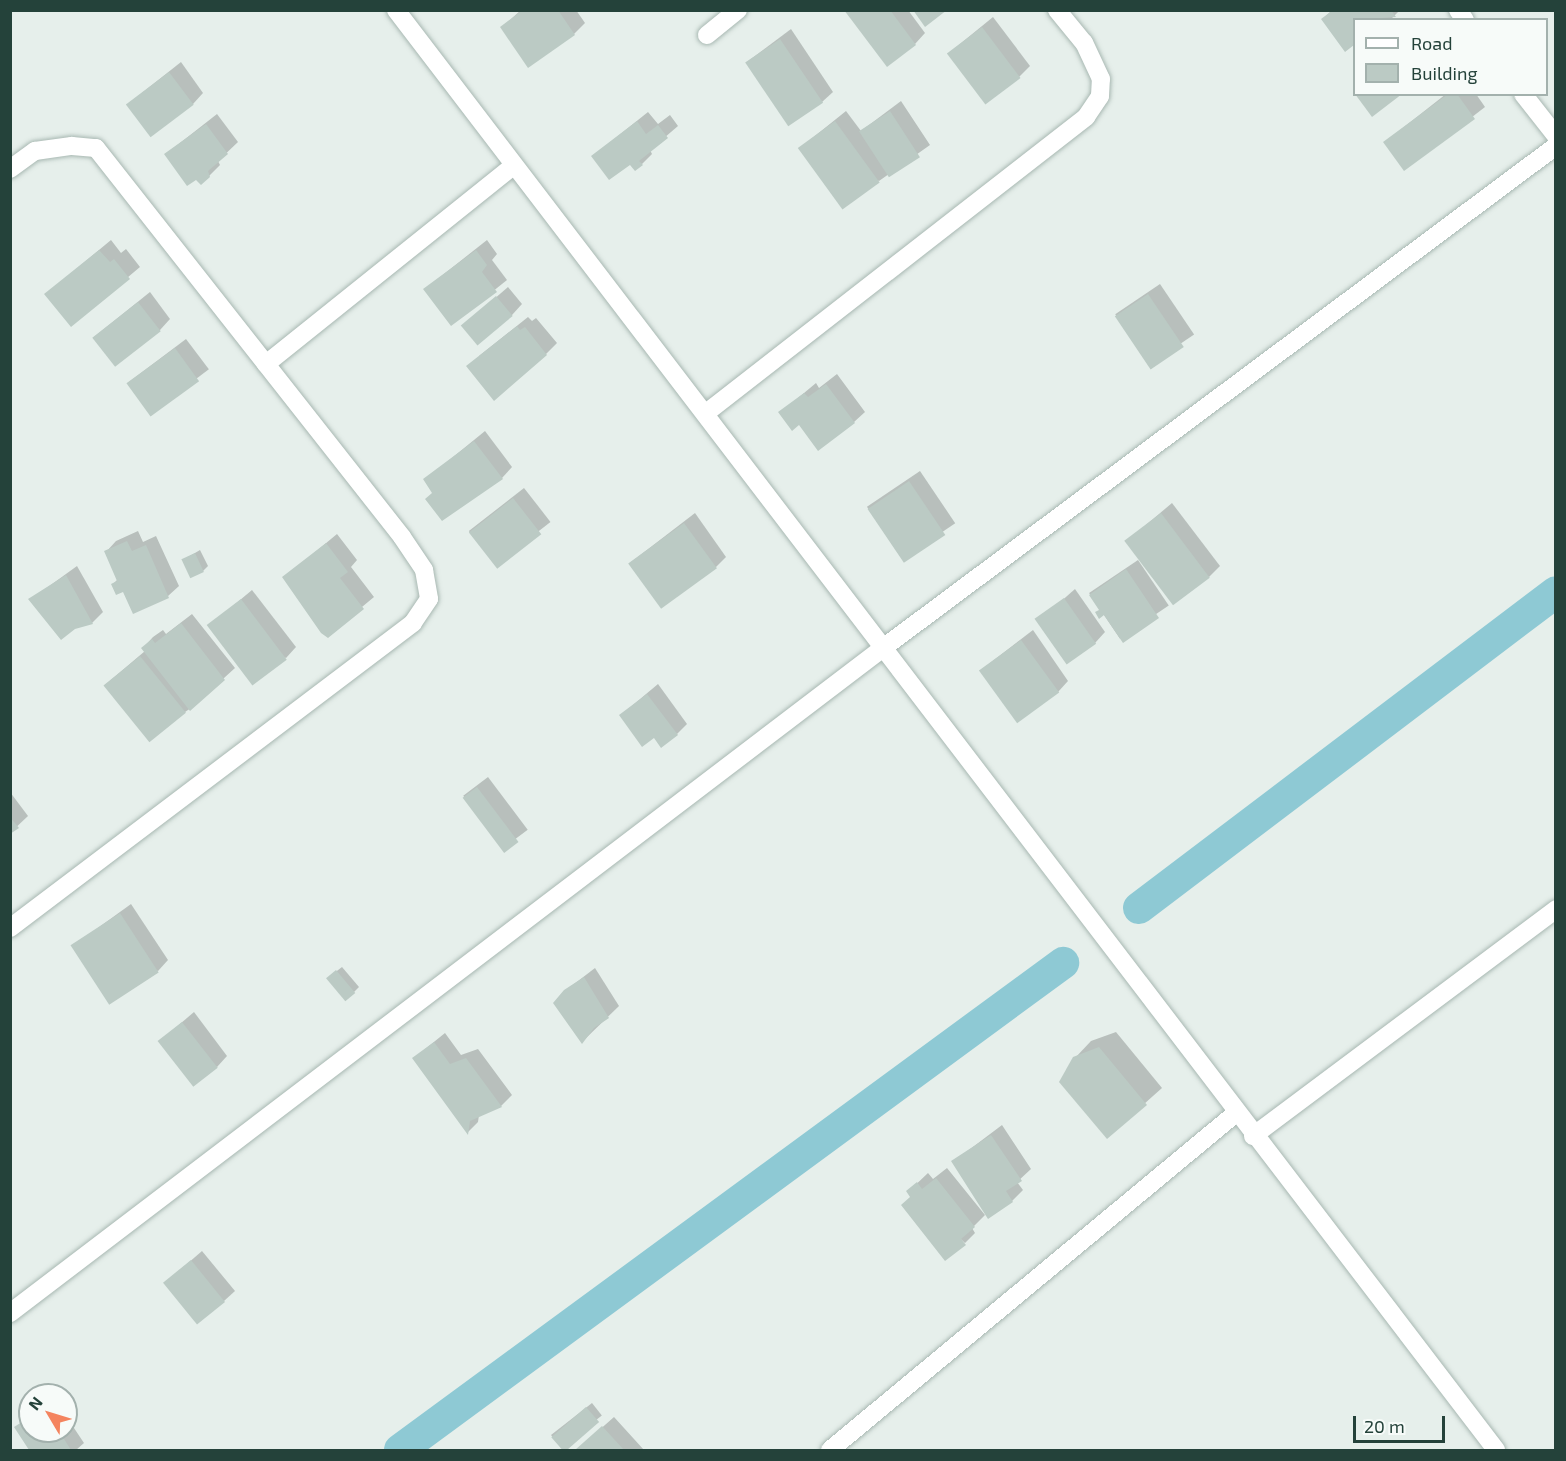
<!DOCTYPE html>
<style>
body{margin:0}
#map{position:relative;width:1566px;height:1461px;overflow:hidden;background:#e6efeb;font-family:"Exo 2",sans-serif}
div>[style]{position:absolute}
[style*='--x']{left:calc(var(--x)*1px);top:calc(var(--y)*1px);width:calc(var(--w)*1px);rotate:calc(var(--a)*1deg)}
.shadow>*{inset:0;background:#0003;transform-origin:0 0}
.canal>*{height:32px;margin:-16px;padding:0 16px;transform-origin:16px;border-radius:16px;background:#8ec9d4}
.building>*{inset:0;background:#bbcac4;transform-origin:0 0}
.roads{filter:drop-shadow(0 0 2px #a8b8b2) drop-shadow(0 0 2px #a8b8b2)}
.minor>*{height:18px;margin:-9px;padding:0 9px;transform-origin:9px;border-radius:9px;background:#fff}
span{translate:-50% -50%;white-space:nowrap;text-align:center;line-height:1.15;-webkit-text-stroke:4.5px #f7fbf9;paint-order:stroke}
.frame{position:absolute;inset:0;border:12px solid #24423a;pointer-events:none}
.legend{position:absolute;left:1353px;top:18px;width:195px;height:78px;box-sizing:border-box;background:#f7fbf9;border:2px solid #a3b1ad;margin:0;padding:8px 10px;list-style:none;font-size:18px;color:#24423a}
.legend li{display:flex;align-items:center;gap:12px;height:30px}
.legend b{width:30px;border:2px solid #a3b1ad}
.north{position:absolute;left:18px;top:1383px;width:60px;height:60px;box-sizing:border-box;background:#f7fbf9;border:2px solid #a3b1ad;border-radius:50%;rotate:308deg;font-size:16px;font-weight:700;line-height:24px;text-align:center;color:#24423a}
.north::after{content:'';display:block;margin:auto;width:21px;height:27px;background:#f4845f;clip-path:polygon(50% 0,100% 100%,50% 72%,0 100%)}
.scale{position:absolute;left:1353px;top:1416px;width:92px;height:27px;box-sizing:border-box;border:3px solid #24423a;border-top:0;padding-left:8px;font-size:18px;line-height:21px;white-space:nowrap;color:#24423a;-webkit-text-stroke:4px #f7fbf9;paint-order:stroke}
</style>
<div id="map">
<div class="shadow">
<div style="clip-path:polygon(521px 10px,576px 10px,585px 23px,574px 34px,502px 27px)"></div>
<div style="clip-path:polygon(846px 10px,908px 10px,925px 33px,915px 44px)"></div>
<div style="clip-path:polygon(1332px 10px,1400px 10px,1390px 20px,1354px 20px,1354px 43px,1346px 50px,1323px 19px)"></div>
<div style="clip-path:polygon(993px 17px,1030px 66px,1019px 77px,949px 53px)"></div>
<div style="clip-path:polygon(791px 29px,833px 92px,822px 102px,747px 62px)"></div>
<div style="clip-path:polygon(181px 62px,203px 93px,193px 104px,128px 104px)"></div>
<div style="clip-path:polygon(1446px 94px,1476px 94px,1485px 107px,1405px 169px,1385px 142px)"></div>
<div style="clip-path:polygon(901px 101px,930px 145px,879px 181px,800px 148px,846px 111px,861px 131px)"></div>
<div style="clip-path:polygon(648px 112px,658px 124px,670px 115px,678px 126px,650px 150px,652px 154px,642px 164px,593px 156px)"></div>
<div style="clip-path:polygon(217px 114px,238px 142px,218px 161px,220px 165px,209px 176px,166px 154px)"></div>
<div style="clip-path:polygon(111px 240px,121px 253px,126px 249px,140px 267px,71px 325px,46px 294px)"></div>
<div style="clip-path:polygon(487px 240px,497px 254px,492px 260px,507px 280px,452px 324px,425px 289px)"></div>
<div style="left:1160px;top:284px;width:61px;height:54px;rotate:56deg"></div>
<div style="clip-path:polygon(508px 287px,522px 304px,512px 315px,463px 326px)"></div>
<div style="clip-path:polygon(150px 292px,170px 319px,160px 330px,94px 337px)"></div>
<div style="clip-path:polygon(528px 317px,532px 321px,536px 318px,557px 343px,546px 354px,479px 356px)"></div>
<div style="left:186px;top:339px;width:38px;height:73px;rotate:53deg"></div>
<div style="clip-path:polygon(837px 374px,865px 412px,854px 422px,799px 423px,780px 413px,816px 383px,819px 388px)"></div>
<div style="clip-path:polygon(485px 431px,512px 467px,502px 478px,434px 492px,425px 480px)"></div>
<div style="left:920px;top:471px;width:63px;height:64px;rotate:56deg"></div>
<div style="left:524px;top:488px;width:43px;height:70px;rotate:52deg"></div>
<div style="clip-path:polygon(1172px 503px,1220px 566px,1209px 577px,1127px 541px)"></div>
<div style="clip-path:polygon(695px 513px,726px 557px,716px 567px,630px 563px)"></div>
<div style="clip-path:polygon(138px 531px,143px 542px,156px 536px,179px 586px,168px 596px,124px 590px,113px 584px,118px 579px,106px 552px,116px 541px)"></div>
<div style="clip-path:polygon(337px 534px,357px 560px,351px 567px,374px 597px,327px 636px,284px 578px)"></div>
<div style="clip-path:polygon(200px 550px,208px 566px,203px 571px,183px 560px)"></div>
<div style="left:1138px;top:560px;width:55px;height:59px;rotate:56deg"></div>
<div style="clip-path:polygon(77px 566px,103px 612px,92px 623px,74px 628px,30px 600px)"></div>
<div style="clip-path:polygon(1075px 589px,1105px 632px,1095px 643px,1050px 611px)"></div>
<div style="clip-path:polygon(252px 590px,296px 647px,286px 658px,209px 626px)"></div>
<div style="clip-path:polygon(192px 614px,235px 668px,191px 708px,185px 712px,105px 685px,145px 651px,143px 648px,153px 637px,163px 630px,166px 634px)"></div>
<div style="clip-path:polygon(1033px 630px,1068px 681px,1058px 692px,981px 670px)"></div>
<div style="clip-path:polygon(658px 684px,687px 724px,677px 734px,621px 715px)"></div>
<div style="left:488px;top:777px;width:66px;height:31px;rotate:53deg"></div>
<div style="clip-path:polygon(10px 792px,28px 816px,10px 833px)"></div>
<div style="clip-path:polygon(131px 904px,168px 960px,158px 971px,73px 946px)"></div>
<div style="clip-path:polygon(342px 967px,359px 987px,354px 992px,333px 974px)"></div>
<div style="clip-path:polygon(595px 968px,619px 1006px,582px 1042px,565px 991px)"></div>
<div style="clip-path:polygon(194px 1012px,227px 1056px,217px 1067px,160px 1041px)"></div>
<div style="clip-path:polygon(1116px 1032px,1162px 1088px,1107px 1137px,1075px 1058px,1091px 1041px)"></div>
<div style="clip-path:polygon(445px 1033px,461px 1055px,478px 1049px,512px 1095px,501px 1106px,479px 1115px,478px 1122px,468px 1132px,414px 1058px)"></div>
<div style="clip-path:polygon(1002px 1125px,1031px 1169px,1017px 1182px,1023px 1190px,1012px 1201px,953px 1162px)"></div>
<div style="clip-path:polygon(947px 1168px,985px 1215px,972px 1228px,975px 1233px,965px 1243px,908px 1192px,928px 1173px,933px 1179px)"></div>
<div style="clip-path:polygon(202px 1251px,235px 1291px,224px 1301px,165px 1283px)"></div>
<div style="left:592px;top:1403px;width:16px;height:52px;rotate:52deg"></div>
<div style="clip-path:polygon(30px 1415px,30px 1431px,66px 1431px,66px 1416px,84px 1443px,76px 1450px,31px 1450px,16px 1427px)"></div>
<div style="clip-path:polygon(614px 1417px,644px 1450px,576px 1450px,579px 1448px)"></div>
</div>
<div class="canal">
<div style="--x:1139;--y:908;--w:523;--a:-37.15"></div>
<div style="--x:400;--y:1450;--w:823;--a:-36.3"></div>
</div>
<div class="building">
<div style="clip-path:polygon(523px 10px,558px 10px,575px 35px,528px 68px,500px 27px)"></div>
<div style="clip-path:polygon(844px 10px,890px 10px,916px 45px,887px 67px)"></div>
<div style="clip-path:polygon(913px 10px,947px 10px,925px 27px)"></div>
<div style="clip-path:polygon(1333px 10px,1391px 10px,1396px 17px,1354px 20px,1354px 45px,1345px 52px,1321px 19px)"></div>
<div style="left:982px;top:27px;width:64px;height:44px;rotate:53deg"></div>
<div style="left:780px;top:39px;width:77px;height:42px;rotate:56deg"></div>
<div style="left:169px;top:72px;width:41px;height:54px;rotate:53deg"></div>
<div style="clip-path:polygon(1355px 94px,1402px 94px,1372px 117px)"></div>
<div style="clip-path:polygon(1448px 94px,1457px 94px,1475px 119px,1404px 171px,1383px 142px)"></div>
<div style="left:890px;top:111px;width:55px;height:37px;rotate:57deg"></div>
<div style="clip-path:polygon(637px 121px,646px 134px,658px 125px,668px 138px,639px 161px,643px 165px,635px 171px,630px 165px,609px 180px,591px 156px)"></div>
<div style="left:835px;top:121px;width:76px;height:46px;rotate:54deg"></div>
<div style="clip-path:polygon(206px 124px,228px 154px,208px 171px,210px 177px,201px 185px,196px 180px,187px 186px,164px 154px)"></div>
<div style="clip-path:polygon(99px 250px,110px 262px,114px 259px,130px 279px,71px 327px,44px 294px)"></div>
<div style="clip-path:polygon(476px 250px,487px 265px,482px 272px,497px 292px,451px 326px,423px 289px)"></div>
<div style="left:1148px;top:294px;width:64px;height:40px;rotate:56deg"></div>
<div style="left:496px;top:296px;width:26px;height:46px;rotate:50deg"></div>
<div style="left:138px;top:302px;width:37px;height:58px;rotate:52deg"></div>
<div style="clip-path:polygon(517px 326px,520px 330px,525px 327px,547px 355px,494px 401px,466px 366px)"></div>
<div style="left:175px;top:348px;width:41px;height:60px;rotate:54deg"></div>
<div style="clip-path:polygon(826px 384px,855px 423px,818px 451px,799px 425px,792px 431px,778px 412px,804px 393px,808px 397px)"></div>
<div style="clip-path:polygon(474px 441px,503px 479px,442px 521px,425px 499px,432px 493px,423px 479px)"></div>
<div style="left:909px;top:481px;width:65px;height:50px;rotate:56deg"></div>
<div style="left:513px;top:498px;width:46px;height:56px;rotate:52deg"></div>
<div style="left:1161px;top:513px;width:81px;height:46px;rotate:53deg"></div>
<div style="left:684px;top:523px;width:56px;height:69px;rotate:54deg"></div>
<div style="clip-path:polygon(127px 541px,132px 551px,146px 545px,169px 598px,133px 614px,123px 592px,116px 595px,111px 584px,117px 581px,104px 551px)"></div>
<div style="clip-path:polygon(326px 543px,348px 572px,340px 578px,364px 609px,328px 638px,321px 633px,282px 577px)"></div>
<div style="left:195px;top:553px;width:21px;height:15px;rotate:65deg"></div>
<div style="clip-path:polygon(1126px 569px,1159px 618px,1123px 643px,1104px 615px,1099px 619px,1095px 612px,1099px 610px,1089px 595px)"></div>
<div style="clip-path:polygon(66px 575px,93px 624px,75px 629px,61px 640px,28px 599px)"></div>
<div style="left:1064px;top:598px;width:56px;height:36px;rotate:55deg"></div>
<div style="left:241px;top:599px;width:76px;height:43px;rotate:53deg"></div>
<div style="clip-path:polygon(181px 623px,225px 680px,190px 711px,141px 648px,152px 639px,155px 643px)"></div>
<div style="left:1021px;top:640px;width:65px;height:52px;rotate:54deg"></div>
<div style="left:140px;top:656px;width:73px;height:47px;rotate:51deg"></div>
<div style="clip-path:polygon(647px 694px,678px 735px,661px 748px,654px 738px,642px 747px,619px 715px)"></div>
<div style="left:477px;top:787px;width:69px;height:18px;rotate:53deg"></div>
<div style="clip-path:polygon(10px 817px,19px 828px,10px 834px)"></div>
<div style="left:120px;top:913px;width:71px;height:59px;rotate:57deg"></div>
<div style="left:336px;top:970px;width:30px;height:13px;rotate:50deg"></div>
<div style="clip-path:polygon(584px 977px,609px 1018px,594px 1028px,582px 1044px,553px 1003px,564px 990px)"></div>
<div style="left:182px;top:1022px;width:58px;height:31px;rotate:52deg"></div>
<div style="clip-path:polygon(434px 1042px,450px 1064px,466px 1058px,502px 1107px,470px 1121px,468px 1135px,412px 1058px)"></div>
<div style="clip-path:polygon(1099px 1047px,1147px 1105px,1107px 1139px,1059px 1082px,1073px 1057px)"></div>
<div style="clip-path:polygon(991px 1135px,1022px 1181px,1006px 1191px,1013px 1202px,988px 1219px,951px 1161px)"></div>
<div style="clip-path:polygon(936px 1178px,975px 1227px,961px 1239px,966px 1245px,945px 1261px,901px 1205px,910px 1197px,906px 1191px,917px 1182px,922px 1189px)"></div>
<div style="left:191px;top:1260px;width:54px;height:36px;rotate:51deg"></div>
<div style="left:586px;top:1407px;width:20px;height:46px;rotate:49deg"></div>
<div style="clip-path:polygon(30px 1417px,30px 1431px,59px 1431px,71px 1450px,29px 1450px,14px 1427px)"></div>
<div style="clip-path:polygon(602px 1426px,624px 1450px,575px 1450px)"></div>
</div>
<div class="roads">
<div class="minor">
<div style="--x:396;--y:10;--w:1812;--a:52.62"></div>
<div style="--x:1458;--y:10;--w:12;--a:55"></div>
<div style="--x:707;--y:35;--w:40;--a:-39"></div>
<div style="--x:1523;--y:94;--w:53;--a:51.8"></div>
<div style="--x:10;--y:169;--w:31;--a:-36"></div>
<div style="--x:35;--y:151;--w:37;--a:-8"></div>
<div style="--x:72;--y:146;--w:24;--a:5"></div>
<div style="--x:96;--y:148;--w:495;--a:51.8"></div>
<div style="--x:402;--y:537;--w:40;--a:56"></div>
<div style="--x:424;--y:570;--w:29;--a:80"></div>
<div style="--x:429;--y:599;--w:29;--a:124"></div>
<div style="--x:413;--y:623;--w:505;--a:142.88"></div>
<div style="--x:266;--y:364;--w:317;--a:-38.7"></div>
<div style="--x:706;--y:413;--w:482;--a:-37.9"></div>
<div style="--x:1086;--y:117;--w:25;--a:-56"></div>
<div style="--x:1100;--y:96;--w:17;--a:-87"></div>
<div style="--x:1101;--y:79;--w:40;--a:-115"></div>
<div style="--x:1084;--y:43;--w:43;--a:-129.3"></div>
<div style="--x:1253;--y:1136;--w:379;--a:-36.8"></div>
<div style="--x:10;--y:1313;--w:1097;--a:-37.3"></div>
<div style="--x:883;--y:648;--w:840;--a:-36.72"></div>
<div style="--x:830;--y:1450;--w:528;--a:-39.69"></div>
</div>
</div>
<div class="frame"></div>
<ul class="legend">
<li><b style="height:8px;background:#fff"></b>Road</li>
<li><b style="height:16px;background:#bbcac4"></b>Building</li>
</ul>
<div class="north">N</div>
<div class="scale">20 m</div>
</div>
